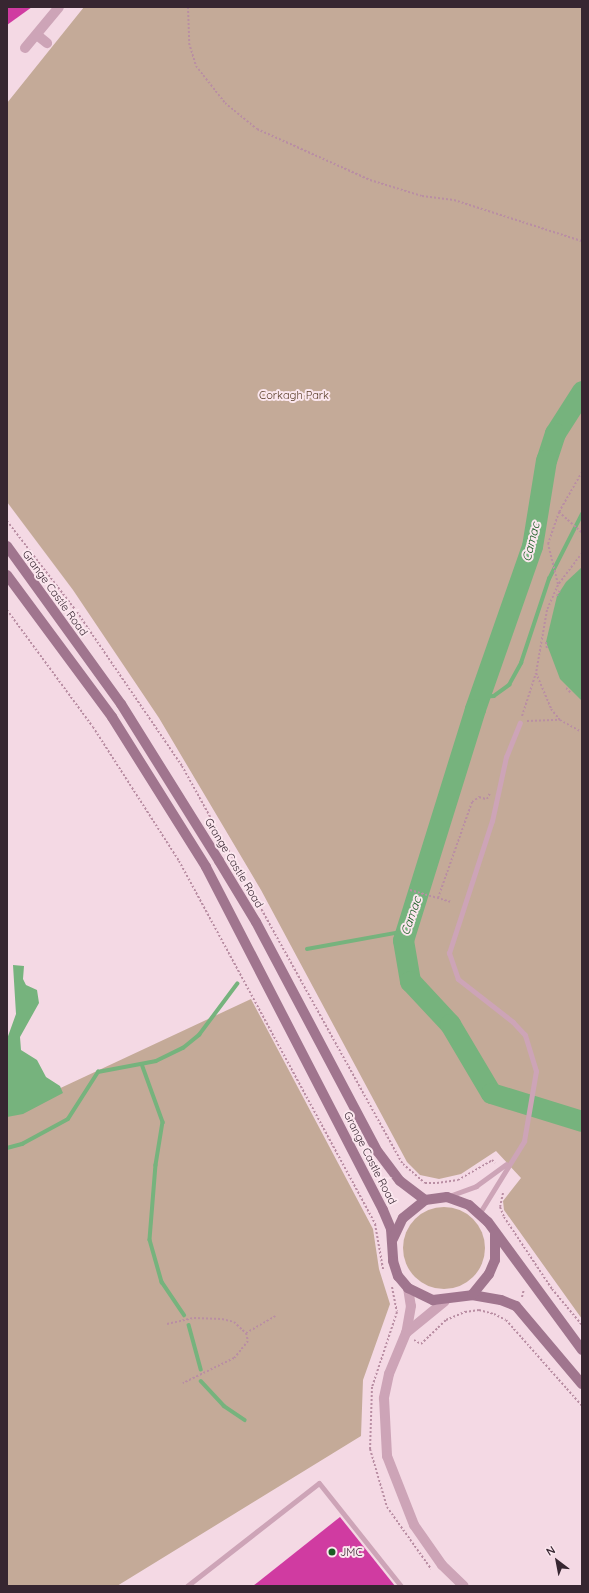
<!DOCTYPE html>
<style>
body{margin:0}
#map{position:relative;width:589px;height:1593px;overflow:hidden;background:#f4d9e4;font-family:Quicksand,sans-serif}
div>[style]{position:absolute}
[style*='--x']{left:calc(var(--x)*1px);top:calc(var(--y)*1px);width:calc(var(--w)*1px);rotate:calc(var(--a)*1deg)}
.green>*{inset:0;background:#c4aa98}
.round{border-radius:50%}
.water>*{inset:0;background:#76b37d}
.stream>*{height:3.5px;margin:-1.75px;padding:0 1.75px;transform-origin:1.75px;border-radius:1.75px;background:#76b37d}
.river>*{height:21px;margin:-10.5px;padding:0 10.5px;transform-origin:10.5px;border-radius:10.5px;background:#76b37d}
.building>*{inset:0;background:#d03ba1}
.path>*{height:2px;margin-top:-1px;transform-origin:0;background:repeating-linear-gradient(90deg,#b98ea3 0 2px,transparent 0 4px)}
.service>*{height:5px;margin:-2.5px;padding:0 2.5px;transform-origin:2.5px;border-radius:2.5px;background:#cda4b7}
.minor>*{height:10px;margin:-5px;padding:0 5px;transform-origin:5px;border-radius:5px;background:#cda4b7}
.tertiary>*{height:10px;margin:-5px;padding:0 5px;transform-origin:5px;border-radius:5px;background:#cda4b7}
.secondary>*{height:10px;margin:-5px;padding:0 5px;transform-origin:5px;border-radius:5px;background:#a0758e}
.dots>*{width:11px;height:11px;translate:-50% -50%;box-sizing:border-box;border:2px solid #fbe6ee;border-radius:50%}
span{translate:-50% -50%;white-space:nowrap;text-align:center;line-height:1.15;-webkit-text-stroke:4px #fbe6ee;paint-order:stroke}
.park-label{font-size:11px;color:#583d28}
.street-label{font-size:11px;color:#372631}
.poi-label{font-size:11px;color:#372631}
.left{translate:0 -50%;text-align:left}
.water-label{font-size:12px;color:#185c22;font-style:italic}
.frame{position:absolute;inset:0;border:8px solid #372631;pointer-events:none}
.north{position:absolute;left:537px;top:1541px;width:40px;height:40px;-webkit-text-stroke:3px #fbe6ee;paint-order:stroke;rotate:328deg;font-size:11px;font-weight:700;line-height:16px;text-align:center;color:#372631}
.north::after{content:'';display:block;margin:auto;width:14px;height:18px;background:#372631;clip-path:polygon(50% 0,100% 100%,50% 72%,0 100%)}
</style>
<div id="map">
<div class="green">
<div style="clip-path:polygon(84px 7px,582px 7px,582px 1319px,504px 1210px,503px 1201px,521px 1178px,496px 1151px,461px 1174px,439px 1179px,420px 1175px,407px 1162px,261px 890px,159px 718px,73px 590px,7px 502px,7px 103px)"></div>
<div style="clip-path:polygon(251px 999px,373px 1229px,379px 1269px,390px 1304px,363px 1380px,361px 1436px,117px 1586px,7px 1586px,7px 1113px)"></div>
<div class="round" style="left:403px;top:1207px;width:82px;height:82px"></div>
</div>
<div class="water">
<div style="clip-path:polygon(582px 567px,582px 701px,560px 679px,546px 642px,557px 596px,566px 582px)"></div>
<div style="clip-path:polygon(13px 965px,24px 966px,23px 979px,26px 985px,37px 990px,39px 1003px,20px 1037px,21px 1050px,37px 1060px,46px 1077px,60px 1086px,63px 1093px,23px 1114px,7px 1117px,7px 1039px,16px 1014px)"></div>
</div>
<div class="stream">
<div style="--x:479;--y:697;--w:15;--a:-4"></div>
<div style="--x:494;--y:696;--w:19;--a:-36"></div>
<div style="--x:509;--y:685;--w:25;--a:-61"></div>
<div style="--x:521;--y:663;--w:89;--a:-71.6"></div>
<div style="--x:549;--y:579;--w:73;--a:-63.1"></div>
<div style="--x:307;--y:949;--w:101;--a:-10.3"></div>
<div style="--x:142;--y:1064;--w:62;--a:70.1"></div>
<div style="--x:163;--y:1122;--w:44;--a:99.2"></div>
<div style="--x:156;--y:1165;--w:75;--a:94.6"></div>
<div style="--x:150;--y:1240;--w:44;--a:74.1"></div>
<div style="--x:162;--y:1282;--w:40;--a:56"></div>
<div style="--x:7;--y:1148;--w:16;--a:-15"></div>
<div style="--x:22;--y:1144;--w:52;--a:-28.5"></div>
<div style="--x:68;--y:1119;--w:56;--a:-57.4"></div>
<div style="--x:98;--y:1072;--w:59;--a:-10.7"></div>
<div style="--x:156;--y:1061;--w:30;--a:-26"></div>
<div style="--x:183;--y:1048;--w:21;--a:-39"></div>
<div style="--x:199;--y:1035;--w:64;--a:-53.3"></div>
<div style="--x:189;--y:1325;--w:46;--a:74.7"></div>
<div style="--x:201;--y:1381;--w:34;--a:47"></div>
<div style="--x:224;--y:1406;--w:25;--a:34"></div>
</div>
<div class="river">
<div style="--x:582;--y:391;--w:50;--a:122.7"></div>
<div style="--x:555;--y:433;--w:28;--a:108"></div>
<div style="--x:546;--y:460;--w:87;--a:99.2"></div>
<div style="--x:532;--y:546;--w:173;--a:109.3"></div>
<div style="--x:475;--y:709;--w:242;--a:107.3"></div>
<div style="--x:403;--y:940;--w:42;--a:80.3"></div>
<div style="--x:410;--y:981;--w:59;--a:47.1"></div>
<div style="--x:450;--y:1024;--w:80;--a:59.3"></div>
<div style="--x:491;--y:1093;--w:95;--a:17.1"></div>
</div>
<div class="building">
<div style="clip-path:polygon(7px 7px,32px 7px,7px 25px)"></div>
<div style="clip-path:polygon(340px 1517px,395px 1586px,253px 1586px)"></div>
</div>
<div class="path">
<div style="--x:188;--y:7;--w:36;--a:88"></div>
<div style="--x:189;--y:43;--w:24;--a:73"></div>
<div style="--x:196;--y:66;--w:47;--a:51.9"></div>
<div style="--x:225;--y:103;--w:41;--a:39.1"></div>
<div style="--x:257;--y:129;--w:124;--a:24.3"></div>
<div style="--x:370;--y:180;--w:54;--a:17.1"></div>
<div style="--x:422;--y:196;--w:32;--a:7"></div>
<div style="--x:454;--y:200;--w:134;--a:17.8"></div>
<div style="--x:582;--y:472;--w:46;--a:119.9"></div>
<div style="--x:559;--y:512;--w:31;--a:42"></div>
<div style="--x:7;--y:521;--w:115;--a:52.4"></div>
<div style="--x:77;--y:612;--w:186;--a:55.7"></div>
<div style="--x:182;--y:766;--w:455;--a:61"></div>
<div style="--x:403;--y:1164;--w:29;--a:41"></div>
<div style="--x:425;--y:1183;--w:12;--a:0"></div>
<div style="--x:437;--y:1183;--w:21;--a:-8"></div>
<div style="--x:458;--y:1180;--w:39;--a:-30"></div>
<div style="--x:492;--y:1160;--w:4;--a:45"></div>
<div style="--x:582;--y:553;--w:40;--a:127"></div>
<div style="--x:558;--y:585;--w:27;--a:114"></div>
<div style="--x:547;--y:610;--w:64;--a:99.9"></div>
<div style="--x:536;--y:673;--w:39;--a:67"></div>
<div style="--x:551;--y:709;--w:14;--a:51"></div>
<div style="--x:560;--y:720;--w:25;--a:29"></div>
<div style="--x:558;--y:584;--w:41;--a:-104"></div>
<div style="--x:548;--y:544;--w:34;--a:-71"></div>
<div style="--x:557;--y:596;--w:7;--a:-63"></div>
<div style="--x:7;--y:610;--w:145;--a:53.7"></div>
<div style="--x:93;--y:727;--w:159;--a:57.3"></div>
<div style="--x:179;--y:861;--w:413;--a:61.6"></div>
<div style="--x:375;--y:1224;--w:46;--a:79.9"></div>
<div style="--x:546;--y:642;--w:7;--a:82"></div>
<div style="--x:566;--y:688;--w:7;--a:45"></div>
<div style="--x:522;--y:716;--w:45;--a:-72"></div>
<div style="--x:527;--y:721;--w:33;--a:-2"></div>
<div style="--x:487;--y:799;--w:7;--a:-63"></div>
<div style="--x:410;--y:890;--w:43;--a:16.3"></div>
<div style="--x:438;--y:898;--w:102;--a:-70.5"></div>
<div style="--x:472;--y:802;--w:9;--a:-36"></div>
<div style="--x:479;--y:797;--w:7;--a:16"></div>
<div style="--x:503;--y:1193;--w:14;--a:102"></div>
<div style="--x:500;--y:1207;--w:11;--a:68"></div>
<div style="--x:504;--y:1217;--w:87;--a:56.3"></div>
<div style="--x:552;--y:1289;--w:47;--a:50.2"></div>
<div style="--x:392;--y:1287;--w:25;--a:79"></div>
<div style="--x:397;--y:1312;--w:79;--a:108.4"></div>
<div style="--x:372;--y:1387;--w:62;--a:91.8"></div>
<div style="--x:370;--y:1449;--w:60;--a:73.7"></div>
<div style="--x:387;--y:1507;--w:76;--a:54.6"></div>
<div style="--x:522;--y:1297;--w:8;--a:-76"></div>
<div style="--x:167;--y:1324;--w:28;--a:-13"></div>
<div style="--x:194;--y:1318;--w:28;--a:2"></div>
<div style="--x:222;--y:1319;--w:12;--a:14"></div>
<div style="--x:234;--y:1322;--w:16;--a:43"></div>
<div style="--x:246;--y:1333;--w:8;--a:76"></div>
<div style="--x:248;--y:1341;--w:22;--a:129"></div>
<div style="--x:234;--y:1358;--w:57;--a:153.9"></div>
<div style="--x:246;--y:1333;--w:34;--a:-30"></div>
<div style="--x:414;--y:1340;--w:8;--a:30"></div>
<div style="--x:421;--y:1344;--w:35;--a:-44"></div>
<div style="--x:446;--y:1320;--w:21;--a:-23"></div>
<div style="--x:465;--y:1312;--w:14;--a:-8"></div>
<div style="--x:479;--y:1310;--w:16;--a:15"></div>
<div style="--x:494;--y:1314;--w:13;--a:27"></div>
<div style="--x:506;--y:1320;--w:115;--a:48.5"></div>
</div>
<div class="service">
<div style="--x:449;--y:1196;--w:29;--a:-20"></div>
<div style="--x:476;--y:1186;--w:37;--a:-36"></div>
<div style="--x:479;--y:1214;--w:86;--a:-58.3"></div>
<div style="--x:524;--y:1141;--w:71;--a:-80.3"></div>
<div style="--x:536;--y:1071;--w:38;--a:-107"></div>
<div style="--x:525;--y:1035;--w:18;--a:-133"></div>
<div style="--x:513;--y:1022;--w:70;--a:-142"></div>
<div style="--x:458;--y:979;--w:28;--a:-109"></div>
<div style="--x:449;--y:953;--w:139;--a:-72"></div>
<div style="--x:492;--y:821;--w:66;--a:-77.7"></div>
<div style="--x:506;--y:757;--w:37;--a:-68"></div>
<div style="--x:187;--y:1586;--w:167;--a:-38"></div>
<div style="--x:319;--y:1483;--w:132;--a:51.5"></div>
</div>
<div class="minor">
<div style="--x:37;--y:35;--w:13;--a:39"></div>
<div style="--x:25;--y:48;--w:53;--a:-50.3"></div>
</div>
<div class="tertiary">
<div style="--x:408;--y:1288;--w:18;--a:81"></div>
<div style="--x:411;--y:1306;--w:27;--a:100"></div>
<div style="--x:406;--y:1333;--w:44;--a:112.5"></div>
<div style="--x:389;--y:1374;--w:25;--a:102"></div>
<div style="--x:384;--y:1398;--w:58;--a:87"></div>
<div style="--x:387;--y:1456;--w:74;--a:68.6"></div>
<div style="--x:414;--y:1525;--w:49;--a:55"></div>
<div style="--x:442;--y:1565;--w:30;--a:44"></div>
<div style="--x:406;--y:1333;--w:50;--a:-39.4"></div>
</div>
<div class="secondary">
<div style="--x:7;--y:546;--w:195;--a:54.2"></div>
<div style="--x:121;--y:704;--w:185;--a:58"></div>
<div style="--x:219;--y:861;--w:71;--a:58.8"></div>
<div style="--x:256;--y:922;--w:260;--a:62.1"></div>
<div style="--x:378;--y:1152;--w:36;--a:53"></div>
<div style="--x:400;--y:1181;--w:31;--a:37"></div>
<div style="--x:7;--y:575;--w:177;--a:53.5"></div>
<div style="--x:112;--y:717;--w:177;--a:57.9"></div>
<div style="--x:206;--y:867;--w:386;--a:62.7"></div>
<div style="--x:383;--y:1210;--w:21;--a:67"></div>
<div style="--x:391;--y:1229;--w:32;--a:86"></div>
<div style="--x:393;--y:1261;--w:16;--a:72"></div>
<div style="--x:398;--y:1276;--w:16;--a:50"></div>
<div style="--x:408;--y:1288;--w:28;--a:26"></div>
<div style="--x:433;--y:1300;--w:39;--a:-7"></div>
<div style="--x:472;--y:1295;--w:29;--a:10"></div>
<div style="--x:501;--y:1300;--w:16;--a:22"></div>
<div style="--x:516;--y:1306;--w:102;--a:49.8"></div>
<div style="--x:393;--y:1239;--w:23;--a:-65"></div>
<div style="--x:403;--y:1218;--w:28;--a:-39"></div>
<div style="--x:425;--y:1200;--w:22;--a:-8"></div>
<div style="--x:447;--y:1197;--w:23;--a:20"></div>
<div style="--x:469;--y:1205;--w:25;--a:42"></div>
<div style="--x:488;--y:1222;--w:159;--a:53.7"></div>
<div style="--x:472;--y:1295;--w:27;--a:-51"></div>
<div style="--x:489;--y:1274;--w:15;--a:-67"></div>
<div style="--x:495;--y:1260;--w:26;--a:-90"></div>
</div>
<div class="dots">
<div style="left:332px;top:1552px;background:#185c22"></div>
</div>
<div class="park-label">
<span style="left:294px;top:395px">Corkagh Park</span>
</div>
<div class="street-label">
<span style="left:55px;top:593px;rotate:54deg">Grange Castle Road</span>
<span style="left:234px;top:863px;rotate:59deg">Grange Castle Road</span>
<span style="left:370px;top:1158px;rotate:63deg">Grange Castle Road</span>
</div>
<div class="poi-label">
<span class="left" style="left:340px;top:1552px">JMC</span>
</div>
<div class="water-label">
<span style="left:531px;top:542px;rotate:-76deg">Camac</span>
<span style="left:411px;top:916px;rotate:-71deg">Camac</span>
</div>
<div class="frame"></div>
<div class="north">N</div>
</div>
